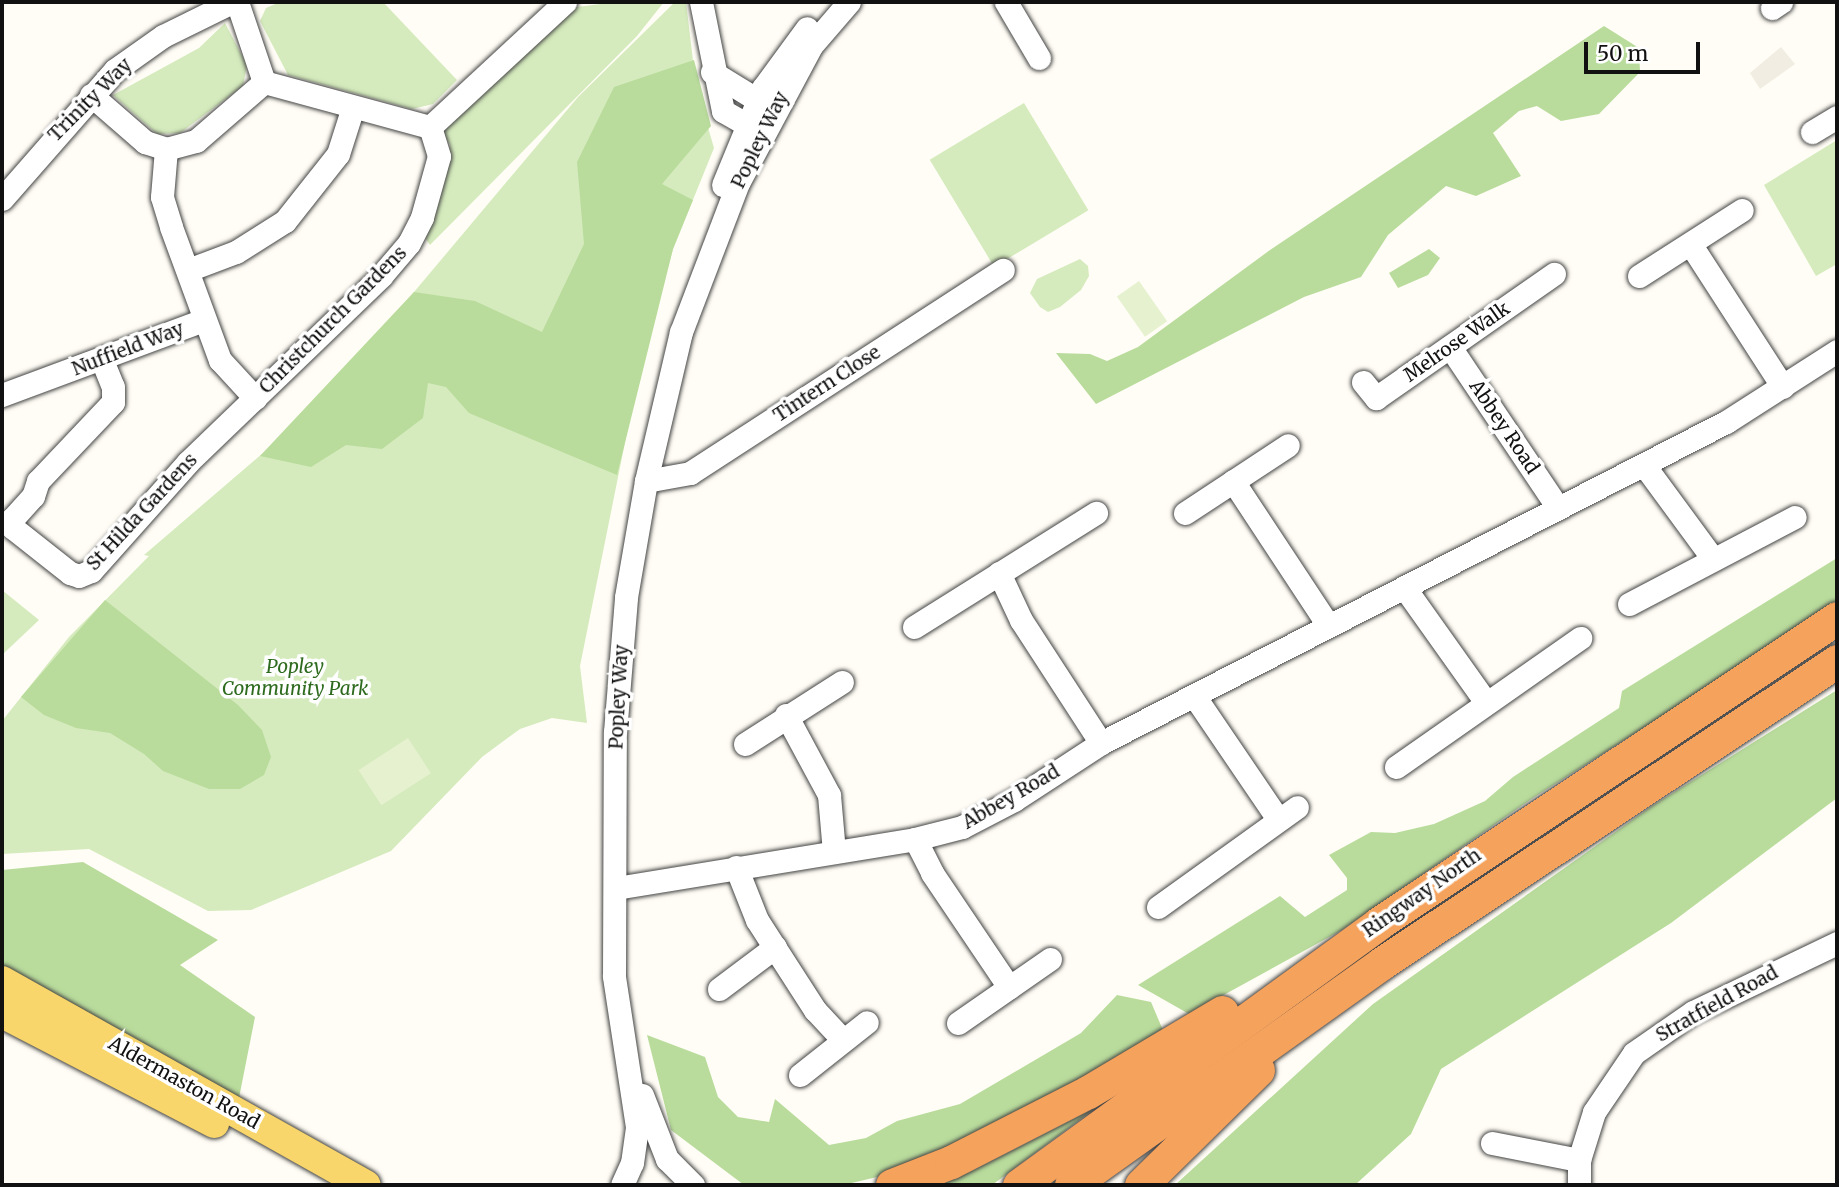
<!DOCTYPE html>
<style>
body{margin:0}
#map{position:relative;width:1839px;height:1187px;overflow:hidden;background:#fffdf5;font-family:Merriweather,serif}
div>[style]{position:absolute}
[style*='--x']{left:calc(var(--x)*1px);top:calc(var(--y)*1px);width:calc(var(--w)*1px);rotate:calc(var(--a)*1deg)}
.green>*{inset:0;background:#d5ebbd;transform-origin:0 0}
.forest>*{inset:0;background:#b9dc9c}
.pitch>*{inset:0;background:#e6f2cf;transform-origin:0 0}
.plaza>*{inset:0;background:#f1ede2}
.roads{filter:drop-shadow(0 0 2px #444) drop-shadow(0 0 2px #444)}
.minor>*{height:23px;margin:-11.5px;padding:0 11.5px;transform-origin:11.5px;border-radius:11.5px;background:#fff}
.major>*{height:30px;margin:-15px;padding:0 15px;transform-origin:15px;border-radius:15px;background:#f9d66b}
.highway>*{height:33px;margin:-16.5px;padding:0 16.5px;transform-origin:16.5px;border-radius:16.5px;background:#f5a25d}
span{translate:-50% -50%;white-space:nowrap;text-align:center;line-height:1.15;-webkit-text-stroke:7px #fff;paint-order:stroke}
.street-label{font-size:19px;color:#111}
.park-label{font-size:19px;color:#2f6b1f;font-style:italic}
.frame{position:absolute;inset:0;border:4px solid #111;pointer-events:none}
.scale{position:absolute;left:1584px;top:42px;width:116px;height:32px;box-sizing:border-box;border:4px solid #111;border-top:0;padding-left:9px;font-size:21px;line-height:24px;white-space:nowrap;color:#111;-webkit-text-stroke:5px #fff;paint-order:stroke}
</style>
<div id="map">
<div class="green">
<div style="clip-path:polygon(280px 2px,383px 2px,457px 80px,433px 104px,412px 109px,288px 75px,260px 21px,266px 8px)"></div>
<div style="clip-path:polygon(616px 2px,664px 2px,637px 36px,430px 245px,423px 235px,443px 181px,450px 145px,440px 128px,569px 8px)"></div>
<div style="clip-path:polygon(675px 2px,686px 2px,696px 86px,714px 148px,673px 249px,639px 373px,580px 666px,587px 723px,552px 718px,520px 729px,482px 757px,391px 851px,251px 910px,208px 911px,89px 849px,2px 854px,2px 721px,69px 637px,149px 556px,144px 555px,319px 405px,578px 97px)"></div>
<div style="clip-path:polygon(225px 23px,247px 65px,243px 86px,180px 133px,157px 134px,113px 95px,199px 48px)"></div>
<div style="left:1024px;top:103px;width:125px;height:110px;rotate:59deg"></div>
<div style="clip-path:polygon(1837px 140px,1837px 264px,1816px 276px,1764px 185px)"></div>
<div style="clip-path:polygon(1080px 259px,1088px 266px,1089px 276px,1081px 290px,1060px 307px,1048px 312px,1040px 307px,1030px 293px,1037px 279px)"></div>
<div style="clip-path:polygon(2px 590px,39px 620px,2px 655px)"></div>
</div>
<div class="forest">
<div style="clip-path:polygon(1604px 26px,1639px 48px,1640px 72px,1599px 114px,1561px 121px,1537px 106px,1519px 111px,1493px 133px,1521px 176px,1476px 196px,1446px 186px,1388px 235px,1361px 277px,1304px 297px,1096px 404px,1056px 353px,1090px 354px,1107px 361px,1138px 347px,1270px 250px)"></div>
<div style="clip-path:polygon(694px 60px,711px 126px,662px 184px,693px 200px,673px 249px,617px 475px,469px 413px,446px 387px,428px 383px,423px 418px,382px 449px,346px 445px,311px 467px,260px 456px,414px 292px,475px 301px,542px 332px,584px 244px,577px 162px,614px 87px)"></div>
<div style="clip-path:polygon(1429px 249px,1440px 258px,1428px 275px,1398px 288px,1389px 273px)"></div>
<div style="clip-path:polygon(1837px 558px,1837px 605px,1533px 798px,1342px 930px,1189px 1014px,1138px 985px,1280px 896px,1305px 917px,1347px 890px,1347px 878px,1329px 855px,1371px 832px,1395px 833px,1434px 824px,1485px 801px,1513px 777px,1619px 708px,1622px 691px)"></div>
<div style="clip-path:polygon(105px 600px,238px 705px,262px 730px,271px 757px,264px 775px,240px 789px,209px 789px,163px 771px,144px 754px,110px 733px,76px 728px,44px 715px,21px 697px)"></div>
<div style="clip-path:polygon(1837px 690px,1837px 798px,1671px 923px,1441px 1069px,1411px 1134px,1355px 1185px,1175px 1185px,1373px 1004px,1652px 806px)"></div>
<div style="clip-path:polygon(83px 862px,218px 940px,180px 965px,255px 1017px,238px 1103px,2px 972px,2px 870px)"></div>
<div style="clip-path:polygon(1117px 995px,1151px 1002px,1165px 1035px,907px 1170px,843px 1185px,744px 1185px,671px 1130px,647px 1035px,705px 1057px,718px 1097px,738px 1117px,769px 1122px,775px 1099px,829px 1145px,866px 1138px,897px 1121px,960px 1104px,1081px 1033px)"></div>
<div style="clip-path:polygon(1097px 1107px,992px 1185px,937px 1185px,972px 1171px)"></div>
</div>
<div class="pitch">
<div style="left:1139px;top:281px;width:49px;height:27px;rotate:55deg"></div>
<div style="left:408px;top:738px;width:42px;height:59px;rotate:57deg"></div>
</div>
<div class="plaza">
<div style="clip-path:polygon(1781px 47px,1795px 64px,1760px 89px,1750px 73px)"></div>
</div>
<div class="roads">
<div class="minor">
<div style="--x:701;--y:2;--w:111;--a:78.6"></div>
<div style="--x:723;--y:111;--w:43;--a:29.6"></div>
<div style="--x:1006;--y:2;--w:65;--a:59.5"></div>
<div style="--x:1772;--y:8;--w:11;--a:-34"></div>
<div style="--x:712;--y:72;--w:67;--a:31.6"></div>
<div style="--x:264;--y:82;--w:172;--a:15.2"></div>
<div style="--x:91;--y:95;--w:72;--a:41"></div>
<div style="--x:145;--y:142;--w:22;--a:18"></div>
<div style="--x:166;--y:149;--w:31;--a:-15"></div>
<div style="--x:196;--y:141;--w:90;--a:-40.9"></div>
<div style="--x:264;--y:82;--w:84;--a:-108.6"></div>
<div style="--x:430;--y:127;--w:184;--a:-42.8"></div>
<div style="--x:1812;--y:132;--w:29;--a:-31"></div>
<div style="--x:166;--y:149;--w:48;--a:94.8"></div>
<div style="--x:162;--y:197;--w:31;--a:73"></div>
<div style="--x:171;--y:227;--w:142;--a:69.8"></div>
<div style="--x:220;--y:360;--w:52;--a:47.4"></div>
<div style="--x:723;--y:185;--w:105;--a:-67.6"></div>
<div style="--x:763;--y:88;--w:74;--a:-53.7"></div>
<div style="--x:2;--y:199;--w:171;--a:-48.8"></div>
<div style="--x:115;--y:70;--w:59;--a:-35.3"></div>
<div style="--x:163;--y:36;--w:77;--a:-26.2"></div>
<div style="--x:1691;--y:245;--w:169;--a:57.1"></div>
<div style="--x:188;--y:270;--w:51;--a:-20.6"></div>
<div style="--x:236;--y:252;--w:58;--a:-32.3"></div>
<div style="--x:285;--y:221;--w:85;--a:-51.7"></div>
<div style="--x:338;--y:154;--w:49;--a:-72.3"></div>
<div style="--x:1639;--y:276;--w:122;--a:-32.7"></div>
<div style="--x:1450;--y:347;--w:194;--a:56.1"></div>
<div style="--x:102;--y:360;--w:29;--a:68"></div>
<div style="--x:113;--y:387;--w:15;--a:90"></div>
<div style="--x:113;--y:402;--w:109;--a:133.5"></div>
<div style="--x:38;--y:481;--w:16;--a:108"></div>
<div style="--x:33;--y:496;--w:31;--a:132"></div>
<div style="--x:12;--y:519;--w:9;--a:84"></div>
<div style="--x:13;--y:528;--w:73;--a:38.3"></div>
<div style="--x:70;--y:573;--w:9;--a:18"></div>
<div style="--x:79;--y:576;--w:13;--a:-23"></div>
<div style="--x:91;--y:571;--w:146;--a:-48.3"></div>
<div style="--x:188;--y:462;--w:268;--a:-43.9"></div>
<div style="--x:381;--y:276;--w:43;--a:-49.7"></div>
<div style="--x:409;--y:243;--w:29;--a:-63"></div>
<div style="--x:422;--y:217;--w:63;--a:-74.4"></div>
<div style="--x:439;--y:156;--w:30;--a:-107"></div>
<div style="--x:1363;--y:382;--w:21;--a:51"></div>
<div style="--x:1376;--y:398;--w:217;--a:-34.9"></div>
<div style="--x:2;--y:395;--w:215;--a:-20.4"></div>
<div style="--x:1644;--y:465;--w:117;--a:53.7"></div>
<div style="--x:646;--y:481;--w:45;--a:-10.3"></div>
<div style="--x:690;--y:473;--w:373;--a:-33"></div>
<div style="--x:1233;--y:481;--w:173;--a:56.6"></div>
<div style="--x:1185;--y:513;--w:123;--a:-33.4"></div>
<div style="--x:999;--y:573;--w:52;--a:64.9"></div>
<div style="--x:1021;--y:620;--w:147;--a:57"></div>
<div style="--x:1404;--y:587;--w:140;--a:54.6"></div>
<div style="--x:1629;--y:604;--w:187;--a:-27.7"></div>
<div style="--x:914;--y:627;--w:215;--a:-32.1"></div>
<div style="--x:1195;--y:697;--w:148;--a:55.8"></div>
<div style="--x:786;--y:715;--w:91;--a:61.7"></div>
<div style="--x:829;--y:795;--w:57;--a:85"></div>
<div style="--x:745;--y:744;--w:115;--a:-32.6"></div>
<div style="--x:1396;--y:767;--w:225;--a:-35"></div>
<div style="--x:915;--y:839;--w:38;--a:63"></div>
<div style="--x:932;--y:873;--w:138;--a:56"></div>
<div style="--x:736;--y:867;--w:57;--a:68.4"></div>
<div style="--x:757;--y:920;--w:107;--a:57.2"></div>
<div style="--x:815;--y:1010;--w:40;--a:47"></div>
<div style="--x:616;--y:888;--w:303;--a:-9.3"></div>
<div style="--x:915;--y:839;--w:49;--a:-14.3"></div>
<div style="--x:962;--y:827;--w:59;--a:-27.4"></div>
<div style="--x:1014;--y:800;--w:104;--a:-33.2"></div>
<div style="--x:1101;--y:743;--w:703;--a:-27.19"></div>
<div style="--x:1726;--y:422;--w:132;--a:-32.6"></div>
<div style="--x:1158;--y:907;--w:171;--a:-35.7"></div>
<div style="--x:719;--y:989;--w:70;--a:-36.9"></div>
<div style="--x:958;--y:1023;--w:112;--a:-34.8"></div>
<div style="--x:800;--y:1075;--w:85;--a:-38.3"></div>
<div style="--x:642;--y:1095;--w:69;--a:68.7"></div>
<div style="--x:667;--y:1159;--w:37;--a:45"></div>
<div style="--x:1492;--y:1143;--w:89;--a:11.1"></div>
<div style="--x:622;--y:1185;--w:24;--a:-66"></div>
<div style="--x:632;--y:1163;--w:36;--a:-82"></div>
<div style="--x:637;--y:1127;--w:153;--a:-98.7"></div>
<div style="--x:614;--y:976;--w:244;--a:-89.8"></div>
<div style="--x:615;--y:732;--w:135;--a:-85.3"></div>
<div style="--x:626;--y:597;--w:118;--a:-80.2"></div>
<div style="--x:646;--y:481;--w:153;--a:-76.8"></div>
<div style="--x:681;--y:332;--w:160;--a:-69.1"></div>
<div style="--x:738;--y:183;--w:155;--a:-61.9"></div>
<div style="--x:811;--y:46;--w:58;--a:-49.2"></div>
<div style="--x:1579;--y:1185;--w:25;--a:-90"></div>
<div style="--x:1579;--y:1160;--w:50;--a:-72.6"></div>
<div style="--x:1594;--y:1112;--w:71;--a:-55.9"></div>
<div style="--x:1634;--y:1053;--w:72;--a:-34.8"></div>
<div style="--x:1693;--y:1012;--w:160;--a:-25.6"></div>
</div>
<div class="major">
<div style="--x:2;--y:981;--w:417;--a:29.3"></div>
<div style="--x:2;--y:1013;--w:239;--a:27.4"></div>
</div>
<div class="highway">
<div style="--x:892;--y:1185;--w:63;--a:-21.3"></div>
<div style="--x:951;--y:1162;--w:154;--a:-27.1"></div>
<div style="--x:1088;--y:1092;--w:156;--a:-30.8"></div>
<div style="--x:1019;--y:1185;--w:445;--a:-36"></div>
<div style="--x:1379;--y:923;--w:550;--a:-33.66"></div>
<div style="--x:1071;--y:1185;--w:382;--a:-35.5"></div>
<div style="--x:1382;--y:963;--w:546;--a:-33.57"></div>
<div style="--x:1141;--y:1185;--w:164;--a:-44.5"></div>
</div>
</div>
<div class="street-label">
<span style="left:90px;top:100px;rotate:-45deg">Trinity Way</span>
<span style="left:760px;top:140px;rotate:-64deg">Popley Way</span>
<span style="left:333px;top:320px;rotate:-45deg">Christchurch Gardens</span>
<span style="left:1457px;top:342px;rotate:-35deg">Melrose Walk</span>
<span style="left:128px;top:349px;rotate:-21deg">Nuffield Way</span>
<span style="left:827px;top:384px;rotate:-33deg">Tintern Close</span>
<span style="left:1504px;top:427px;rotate:56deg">Abbey Road</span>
<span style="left:142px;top:512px;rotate:-47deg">St Hilda Gardens</span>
<span style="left:619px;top:697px;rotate:-87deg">Popley Way</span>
<span style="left:1011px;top:797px;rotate:-30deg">Abbey Road</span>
<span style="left:1422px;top:893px;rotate:-35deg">Ringway North</span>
<span style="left:1717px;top:1004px;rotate:-29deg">Stratfield Road</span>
<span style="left:184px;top:1083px;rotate:29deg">Aldermaston Road</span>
</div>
<div class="park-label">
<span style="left:295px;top:678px">Popley<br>Community Park</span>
</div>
<div class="frame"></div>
<div class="scale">50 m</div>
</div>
